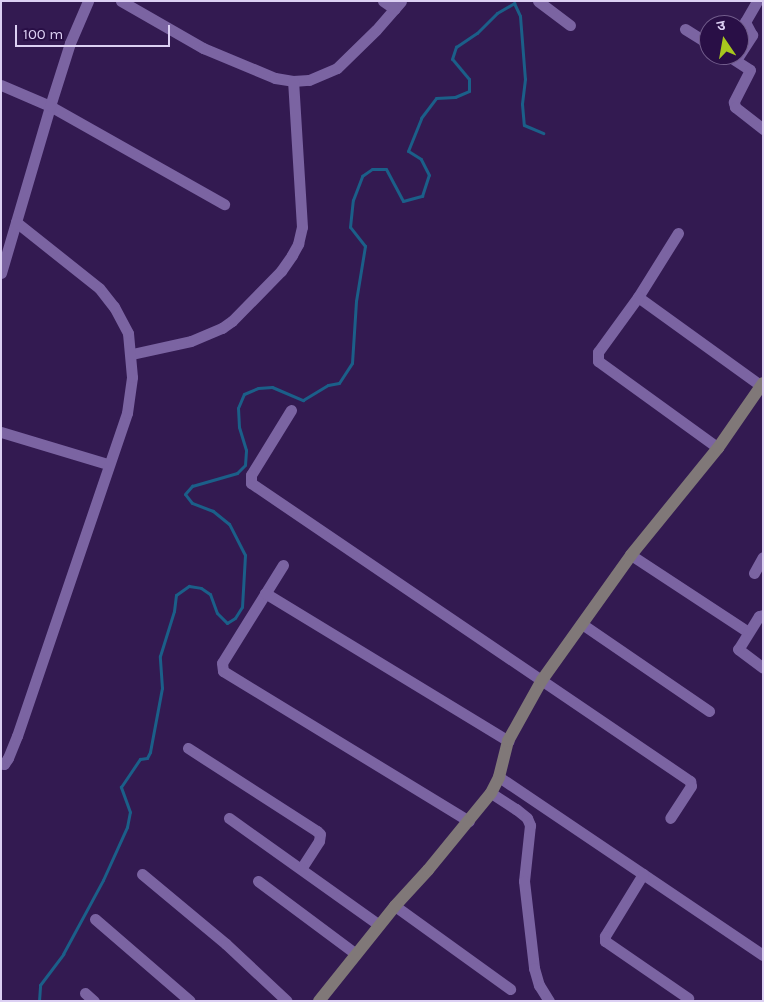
<!DOCTYPE html>
<meta charset="utf-8">
<style>
body{margin:0}
#map{position:relative;width:764px;height:1002px;overflow:hidden;background:#331a51;font-family:Karla,"Noto Sans Devanagari",sans-serif}
div>[style]{position:absolute}
[style*='--x']{left:calc(var(--x)*1px);top:calc(var(--y)*1px);width:calc(var(--w)*1px);rotate:calc(var(--a)*1deg)}
.stream>*{height:3px;margin:-1.5px;padding:0 1.5px;transform-origin:1.5px;border-radius:1.5px;background:#1b5f89}
.minor>*{height:11px;margin:-5.5px;padding:0 5.5px;transform-origin:5.5px;border-radius:5.5px;background:#7b64a2}
.secondary>*{height:12px;margin:-6px;padding:0 6px;transform-origin:6px;border-radius:6px;background:#807878}
span{translate:-50% -50%;white-space:nowrap;text-align:center;line-height:1.15;-webkit-text-stroke:5px #290f46;paint-order:stroke}
.frame{position:absolute;inset:0;border:2px solid #dcd0f3;pointer-events:none}
.north{position:absolute;left:699px;top:15px;width:50px;height:50px;box-sizing:border-box;background:#290f46;border:1px solid #715c8b;border-radius:50%;rotate:348deg;font-size:14px;font-weight:700;line-height:20px;text-align:center;color:#dcd0f3}
.north::after{content:'';display:block;margin:auto;width:18px;height:22px;background:#a8c71e;clip-path:polygon(50% 0,100% 100%,50% 72%,0 100%)}
.scale{position:absolute;left:15px;top:25px;width:155px;height:22px;box-sizing:border-box;border:2px solid #dcd0f3;border-top:0;padding-left:6px;font-size:15px;line-height:18px;white-space:nowrap;color:#dcd0f3;-webkit-text-stroke:4px #290f46;paint-order:stroke}
</style>
<div id="map">
<div class="stream">
<div style="--x:39;--y:1001;--w:16;--a:-86"></div>
<div style="--x:40;--y:985;--w:39;--a:-53"></div>
<div style="--x:63;--y:954;--w:84;--a:-61.6"></div>
<div style="--x:103;--y:880;--w:58;--a:-65.6"></div>
<div style="--x:127;--y:827;--w:15;--a:-79"></div>
<div style="--x:130;--y:812;--w:27;--a:-110"></div>
<div style="--x:121;--y:787;--w:34;--a:-56"></div>
<div style="--x:140;--y:759;--w:7;--a:-8"></div>
<div style="--x:147;--y:758;--w:7;--a:-63"></div>
<div style="--x:150;--y:752;--w:65;--a:-79.4"></div>
<div style="--x:162;--y:688;--w:32;--a:-94"></div>
<div style="--x:160;--y:656;--w:47;--a:-72.7"></div>
<div style="--x:174;--y:611;--w:16;--a:-83"></div>
<div style="--x:176;--y:595;--w:16;--a:-35"></div>
<div style="--x:189;--y:586;--w:12;--a:9"></div>
<div style="--x:201;--y:588;--w:11;--a:34"></div>
<div style="--x:210;--y:594;--w:20;--a:70"></div>
<div style="--x:217;--y:613;--w:14;--a:45"></div>
<div style="--x:227;--y:623;--w:9;--a:-32"></div>
<div style="--x:235;--y:618;--w:13;--a:-58"></div>
<div style="--x:242;--y:607;--w:52;--a:-86.7"></div>
<div style="--x:245;--y:555;--w:35;--a:-117"></div>
<div style="--x:229;--y:524;--w:21;--a:-141"></div>
<div style="--x:213;--y:511;--w:22;--a:-159"></div>
<div style="--x:192;--y:503;--w:11;--a:-128"></div>
<div style="--x:185;--y:494;--w:11;--a:-49"></div>
<div style="--x:192;--y:486;--w:47;--a:-16.1"></div>
<div style="--x:237;--y:473;--w:11;--a:-45"></div>
<div style="--x:245;--y:465;--w:15;--a:-86"></div>
<div style="--x:246;--y:450;--w:24;--a:-107"></div>
<div style="--x:239;--y:427;--w:19;--a:-93"></div>
<div style="--x:238;--y:408;--w:15;--a:-67"></div>
<div style="--x:244;--y:394;--w:15;--a:-23"></div>
<div style="--x:258;--y:388;--w:14;--a:-4"></div>
<div style="--x:272;--y:387;--w:34;--a:23"></div>
<div style="--x:303;--y:400;--w:29;--a:-31"></div>
<div style="--x:328;--y:385;--w:11;--a:-10"></div>
<div style="--x:339;--y:383;--w:24;--a:-57"></div>
<div style="--x:352;--y:363;--w:62;--a:-86.3"></div>
<div style="--x:356;--y:301;--w:56;--a:-80.7"></div>
<div style="--x:365;--y:246;--w:24;--a:-128"></div>
<div style="--x:350;--y:227;--w:27;--a:-84"></div>
<div style="--x:353;--y:200;--w:26;--a:-69"></div>
<div style="--x:362;--y:176;--w:12;--a:-35"></div>
<div style="--x:372;--y:169;--w:14;--a:0"></div>
<div style="--x:386;--y:169;--w:36;--a:62"></div>
<div style="--x:403;--y:201;--w:20;--a:-15"></div>
<div style="--x:422;--y:196;--w:22;--a:-72"></div>
<div style="--x:429;--y:175;--w:18;--a:-117"></div>
<div style="--x:421;--y:159;--w:15;--a:-148"></div>
<div style="--x:408;--y:151;--w:35;--a:-68"></div>
<div style="--x:421;--y:118;--w:25;--a:-53"></div>
<div style="--x:436;--y:98;--w:19;--a:-3"></div>
<div style="--x:455;--y:97;--w:15;--a:-23"></div>
<div style="--x:469;--y:91;--w:12;--a:-90"></div>
<div style="--x:469;--y:79;--w:26;--a:-130"></div>
<div style="--x:452;--y:59;--w:13;--a:-72"></div>
<div style="--x:456;--y:47;--w:25;--a:-34"></div>
<div style="--x:477;--y:33;--w:28;--a:-45"></div>
<div style="--x:497;--y:13;--w:20;--a:-30"></div>
<div style="--x:514;--y:3;--w:14;--a:65"></div>
<div style="--x:520;--y:16;--w:63;--a:85.5"></div>
<div style="--x:525;--y:79;--w:25;--a:97"></div>
<div style="--x:522;--y:104;--w:21;--a:85"></div>
<div style="--x:524;--y:125;--w:21;--a:23"></div>
</div>
<div class="minor">
<div style="--x:121;--y:1;--w:95;--a:29.8"></div>
<div style="--x:203;--y:48;--w:78;--a:22.6"></div>
<div style="--x:275;--y:78;--w:18;--a:9"></div>
<div style="--x:293;--y:81;--w:16;--a:-4"></div>
<div style="--x:309;--y:80;--w:30;--a:-23"></div>
<div style="--x:337;--y:68;--w:54;--a:-44.3"></div>
<div style="--x:376;--y:30;--w:38;--a:-49"></div>
<div style="--x:383;--y:1;--w:14;--a:34"></div>
<div style="--x:538;--y:1;--w:40;--a:37"></div>
<div style="--x:685;--y:29;--w:28;--a:32"></div>
<div style="--x:727;--y:55;--w:27;--a:33"></div>
<div style="--x:750;--y:70;--w:36;--a:117"></div>
<div style="--x:734;--y:102;--w:5;--a:79"></div>
<div style="--x:735;--y:107;--w:36;--a:38"></div>
<div style="--x:736;--y:60;--w:30;--a:-57"></div>
<div style="--x:752;--y:35;--w:15;--a:-118"></div>
<div style="--x:745;--y:22;--w:24;--a:-60"></div>
<div style="--x:1;--y:85;--w:53;--a:23.2"></div>
<div style="--x:50;--y:106;--w:200;--a:29.4"></div>
<div style="--x:678;--y:233;--w:75;--a:122"></div>
<div style="--x:638;--y:297;--w:150;--a:35.8"></div>
<div style="--x:1;--y:273;--w:174;--a:-73.6"></div>
<div style="--x:50;--y:106;--w:66;--a:-72.4"></div>
<div style="--x:70;--y:43;--w:46;--a:-66.8"></div>
<div style="--x:638;--y:297;--w:68;--a:126"></div>
<div style="--x:598;--y:352;--w:9;--a:90"></div>
<div style="--x:598;--y:361;--w:148;--a:35.9"></div>
<div style="--x:132;--y:354;--w:60;--a:-12.4"></div>
<div style="--x:191;--y:341;--w:34;--a:-23"></div>
<div style="--x:222;--y:328;--w:12;--a:-35"></div>
<div style="--x:232;--y:321;--w:70;--a:-45.6"></div>
<div style="--x:281;--y:271;--w:19;--a:-55"></div>
<div style="--x:292;--y:255;--w:13;--a:-61"></div>
<div style="--x:298;--y:244;--w:17;--a:-77"></div>
<div style="--x:302;--y:227;--w:146;--a:-93.5"></div>
<div style="--x:291;--y:410;--w:76;--a:121.6"></div>
<div style="--x:251;--y:475;--w:8;--a:90"></div>
<div style="--x:251;--y:483;--w:531;--a:34.17"></div>
<div style="--x:690;--y:781;--w:5;--a:79"></div>
<div style="--x:691;--y:786;--w:38;--a:123"></div>
<div style="--x:1;--y:432;--w:112;--a:16.7"></div>
<div style="--x:631;--y:555;--w:140;--a:33.3"></div>
<div style="--x:283;--y:565;--w:115;--a:121.9"></div>
<div style="--x:222;--y:663;--w:8;--a:83"></div>
<div style="--x:223;--y:671;--w:288;--a:31.4"></div>
<div style="--x:754;--y:573;--w:18;--a:-61"></div>
<div style="--x:265;--y:593;--w:285;--a:31.3"></div>
<div style="--x:763;--y:615;--w:4;--a:166"></div>
<div style="--x:759;--y:616;--w:39;--a:122"></div>
<div style="--x:738;--y:649;--w:31;--a:37"></div>
<div style="--x:582;--y:624;--w:154;--a:34.4"></div>
<div style="--x:188;--y:748;--w:153;--a:32.8"></div>
<div style="--x:317;--y:831;--w:4;--a:45"></div>
<div style="--x:320;--y:834;--w:7;--a:98"></div>
<div style="--x:319;--y:841;--w:33;--a:123"></div>
<div style="--x:1;--y:763;--w:3;--a:18"></div>
<div style="--x:4;--y:764;--w:7;--a:-56"></div>
<div style="--x:8;--y:758;--w:24;--a:-68"></div>
<div style="--x:17;--y:736;--w:341;--a:-71.2"></div>
<div style="--x:127;--y:413;--w:36;--a:-82"></div>
<div style="--x:132;--y:377;--w:44;--a:-95.2"></div>
<div style="--x:128;--y:333;--w:30;--a:-118"></div>
<div style="--x:114;--y:307;--w:24;--a:-128"></div>
<div style="--x:99;--y:288;--w:106;--a:-141.5"></div>
<div style="--x:499;--y:777;--w:318;--a:34"></div>
<div style="--x:491;--y:793;--w:30;--a:33"></div>
<div style="--x:516;--y:809;--w:14;--a:39"></div>
<div style="--x:527;--y:818;--w:8;--a:67"></div>
<div style="--x:530;--y:825;--w:56;--a:96.1"></div>
<div style="--x:524;--y:881;--w:88;--a:83.4"></div>
<div style="--x:534;--y:968;--w:18;--a:74"></div>
<div style="--x:539;--y:985;--w:19;--a:58"></div>
<div style="--x:229;--y:818;--w:184;--a:35.5"></div>
<div style="--x:142;--y:874;--w:109;--a:39.8"></div>
<div style="--x:226;--y:944;--w:83;--a:43.1"></div>
<div style="--x:643;--y:874;--w:73;--a:121.5"></div>
<div style="--x:605;--y:936;--w:5;--a:90"></div>
<div style="--x:605;--y:941;--w:101;--a:34.5"></div>
<div style="--x:258;--y:881;--w:122;--a:36.7"></div>
<div style="--x:395;--y:906;--w:142;--a:35.8"></div>
<div style="--x:95;--y:919;--w:125;--a:40.8"></div>
<div style="--x:85;--y:993;--w:12;--a:42"></div>
</div>
<div class="secondary">
<div style="--x:319;--y:1001;--w:122;--a:-51.3"></div>
<div style="--x:395;--y:906;--w:49;--a:-47.5"></div>
<div style="--x:428;--y:870;--w:99;--a:-50.7"></div>
<div style="--x:491;--y:793;--w:18;--a:-63"></div>
<div style="--x:499;--y:777;--w:37;--a:-76"></div>
<div style="--x:508;--y:741;--w:70;--a:-60.9"></div>
<div style="--x:542;--y:680;--w:153;--a:-54.5"></div>
<div style="--x:631;--y:555;--w:138;--a:-50.9"></div>
<div style="--x:718;--y:448;--w:79;--a:-55.3"></div>
</div>
<div class="frame"></div>
<div class="north">उ</div>
<div class="scale">100 m</div>
</div>
